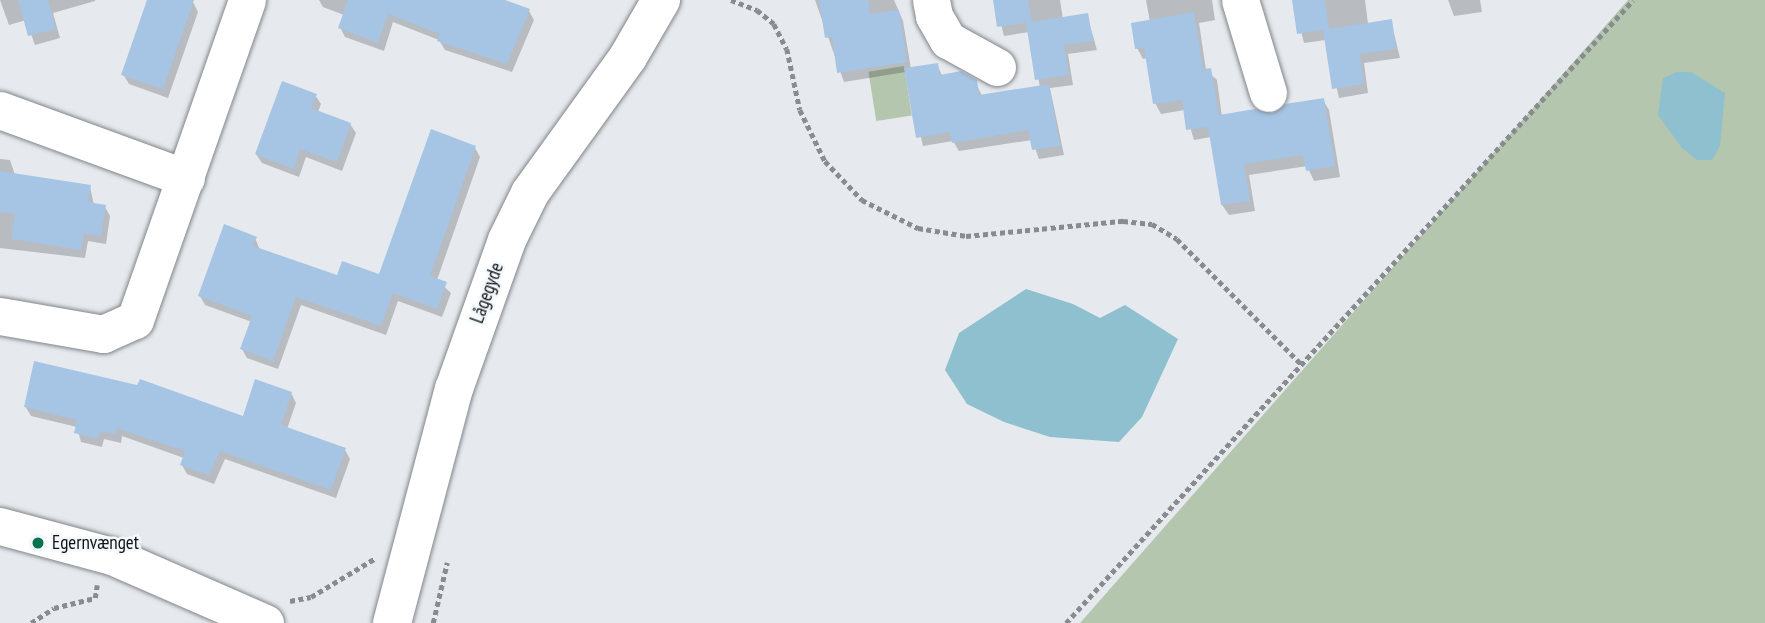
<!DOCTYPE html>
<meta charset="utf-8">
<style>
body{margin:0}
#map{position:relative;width:1765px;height:623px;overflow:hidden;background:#e6eaef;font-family:"PT Sans Narrow",sans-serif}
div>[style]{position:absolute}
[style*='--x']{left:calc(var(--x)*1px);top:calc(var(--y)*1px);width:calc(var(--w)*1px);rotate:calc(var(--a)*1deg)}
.green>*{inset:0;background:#b5c6af;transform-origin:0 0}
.water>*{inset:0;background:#8fc0cf}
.shadow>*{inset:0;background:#0003}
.building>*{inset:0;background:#a6c5e4}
.path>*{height:4.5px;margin-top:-2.25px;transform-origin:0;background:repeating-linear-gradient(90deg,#898c8f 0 5px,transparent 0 8.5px)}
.roads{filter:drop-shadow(0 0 2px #818589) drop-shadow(0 0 2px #818589)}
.minor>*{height:37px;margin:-18.5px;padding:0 18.5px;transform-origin:18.5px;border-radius:18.5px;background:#fff}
.tertiary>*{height:38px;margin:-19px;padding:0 19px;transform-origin:19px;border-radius:19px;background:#fff}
.dots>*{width:19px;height:19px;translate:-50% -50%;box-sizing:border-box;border:4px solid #f3f8fc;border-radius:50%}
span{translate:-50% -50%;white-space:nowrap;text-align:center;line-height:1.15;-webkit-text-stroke:5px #f3f8fc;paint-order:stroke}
.street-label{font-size:19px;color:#0f1112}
.poi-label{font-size:19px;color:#0f1112}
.left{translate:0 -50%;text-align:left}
</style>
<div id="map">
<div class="green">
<div style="clip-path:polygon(1628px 0,1765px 0,1765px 623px,1080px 623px)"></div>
<div style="left:904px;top:66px;width:50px;height:36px;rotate:81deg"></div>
</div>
<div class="water">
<div style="clip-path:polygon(1677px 72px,1691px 72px,1725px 93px,1720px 146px,1712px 160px,1697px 160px,1682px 148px,1658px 115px,1663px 78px)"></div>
<div style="clip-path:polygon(1026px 289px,1073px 304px,1100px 318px,1125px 305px,1178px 339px,1142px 417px,1119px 442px,1050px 437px,1004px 422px,967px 404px,945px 370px,959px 333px)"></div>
</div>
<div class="shadow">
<div style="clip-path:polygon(0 0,95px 0,95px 1px,53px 13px,60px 38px,35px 45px,26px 20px,9px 25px)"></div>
<div style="clip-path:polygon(149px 0,192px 0,198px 12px,168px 98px,129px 84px,123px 74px)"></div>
<div style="clip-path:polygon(319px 0,500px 0,529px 11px,534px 20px,512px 72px,445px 50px,439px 40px,393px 22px,384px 51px,345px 37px,340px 27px,344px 15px,323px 7px)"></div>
<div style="clip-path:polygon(815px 0,894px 0,903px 21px,911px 69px,937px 65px,943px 77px,975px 81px,982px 96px,1040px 87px,1029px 32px,1004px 36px,995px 0,1060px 0,1063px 19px,1087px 15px,1097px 50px,1068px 54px,1073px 85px,1050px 88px,1064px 155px,1039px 159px,1032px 140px,959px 151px,953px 141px,923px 146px,906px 72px,844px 82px)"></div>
<div style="clip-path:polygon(1146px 0,1212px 0,1215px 20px,1199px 23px,1206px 70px,1217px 80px,1222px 117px,1274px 115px,1323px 100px,1329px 110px,1340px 177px,1314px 181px,1307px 166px,1249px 175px,1255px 211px,1229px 215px,1222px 205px,1211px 137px,1194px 140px,1185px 110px,1161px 114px,1155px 103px,1147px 58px,1143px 59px,1137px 48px,1150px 22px)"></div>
<div style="clip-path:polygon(1293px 0,1365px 0,1368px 24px,1391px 21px,1400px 58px,1364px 63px,1368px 93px,1339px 98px,1326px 40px,1304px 43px)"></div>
<div style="clip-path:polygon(1448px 0,1480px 0,1482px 12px,1454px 16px)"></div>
<div style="clip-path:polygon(315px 95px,321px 104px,318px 112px,350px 124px,356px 133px,342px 171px,306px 157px,299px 177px,262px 163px,256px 154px)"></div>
<div style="clip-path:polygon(475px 148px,480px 157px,437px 280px,451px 293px,442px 317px,398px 301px,386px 335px,301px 305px,278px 369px,247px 358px,242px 349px,252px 322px,205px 305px,200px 296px,255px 238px,260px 250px,338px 278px,380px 276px)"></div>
<div style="clip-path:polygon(0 159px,10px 160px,15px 175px,90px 187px,94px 205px,105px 207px,110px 216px,106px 244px,88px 241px,85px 258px,0 248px)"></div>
<div style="clip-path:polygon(291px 393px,296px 403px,287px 429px,345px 450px,350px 459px,336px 498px,225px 459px,214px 484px,187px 474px,182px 465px,184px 458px,122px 436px,121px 443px,104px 439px,102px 447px,81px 442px,77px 427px,31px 416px,25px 406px,244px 418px)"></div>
</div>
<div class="building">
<div style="clip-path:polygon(18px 0,48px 0,56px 29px,28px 36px)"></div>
<div style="clip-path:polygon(147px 0,194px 0,163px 89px,121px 75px)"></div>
<div style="clip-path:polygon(348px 0,505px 0,530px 9px,507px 64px,437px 41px,440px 34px,388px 14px,378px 43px,338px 28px)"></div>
<div style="clip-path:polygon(819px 0,868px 0,870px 14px,899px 10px,907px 62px,837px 73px,832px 37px,825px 38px)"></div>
<div style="clip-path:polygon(993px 0,1028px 0,1032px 22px,1088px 13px,1093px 41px,1064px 45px,1069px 75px,1035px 80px,1026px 23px,997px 27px)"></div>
<div style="clip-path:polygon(1292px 0,1325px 0,1329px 29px,1392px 19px,1396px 49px,1360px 54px,1364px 84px,1332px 89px,1323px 30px,1297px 34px)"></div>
<div style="clip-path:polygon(1194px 12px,1203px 69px,1211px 68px,1219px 115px,1255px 109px,1273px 113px,1285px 104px,1324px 98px,1335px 166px,1306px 171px,1303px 155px,1244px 164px,1250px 201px,1221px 205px,1208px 127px,1186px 130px,1182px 100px,1153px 104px,1144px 48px,1135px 49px,1131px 23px)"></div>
<div style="clip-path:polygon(938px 63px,940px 75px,961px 71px,977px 80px,979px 95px,1049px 84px,1060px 146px,1032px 150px,1028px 130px,952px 143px,950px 132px,916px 138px,904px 68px)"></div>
<div style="clip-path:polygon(282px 81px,317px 94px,311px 108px,351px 123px,337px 162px,300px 149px,294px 169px,255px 154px)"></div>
<div style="clip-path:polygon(431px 129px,476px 146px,430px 276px,447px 282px,437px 309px,393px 293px,381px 326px,296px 297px,273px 361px,240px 349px,252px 316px,198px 296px,224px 224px,257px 237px,253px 246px,337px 275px,342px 261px,379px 274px)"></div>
<div style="clip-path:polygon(0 171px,91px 185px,88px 202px,106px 205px,101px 236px,84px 233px,81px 250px,11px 239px,15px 214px,0 212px)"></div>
<div style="clip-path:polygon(34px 361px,137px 385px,140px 379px,243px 416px,255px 379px,292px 392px,281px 425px,346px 448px,331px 490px,220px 451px,209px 475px,180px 465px,185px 451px,117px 428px,116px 434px,100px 431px,98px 439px,74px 433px,77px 420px,24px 407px)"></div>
</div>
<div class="path">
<div style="--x:731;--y:0;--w:28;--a:21"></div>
<div style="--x:757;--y:10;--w:22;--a:39"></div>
<div style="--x:774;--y:24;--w:28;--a:63"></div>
<div style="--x:787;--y:49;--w:62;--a:78"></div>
<div style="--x:800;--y:110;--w:57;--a:63.9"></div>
<div style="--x:825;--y:161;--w:54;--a:46.5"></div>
<div style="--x:862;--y:200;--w:63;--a:26.6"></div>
<div style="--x:918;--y:228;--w:49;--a:9.5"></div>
<div style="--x:966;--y:236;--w:158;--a:-5.5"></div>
<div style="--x:1123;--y:221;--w:29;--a:6"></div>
<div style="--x:1152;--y:224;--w:29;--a:31"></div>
<div style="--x:1177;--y:239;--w:176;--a:45.2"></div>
<div style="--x:290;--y:601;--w:21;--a:-11"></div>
<div style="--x:311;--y:597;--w:74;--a:-31.1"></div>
<div style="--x:31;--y:623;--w:27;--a:-33"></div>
<div style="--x:54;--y:608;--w:42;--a:-13.7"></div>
<div style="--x:95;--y:598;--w:13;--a:-81"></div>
<div style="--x:433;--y:623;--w:62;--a:-76.9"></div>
<div style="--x:1066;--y:623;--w:842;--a:-47.69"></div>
</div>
<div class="roads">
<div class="minor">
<div style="--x:931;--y:0;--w:16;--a:79"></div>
<div style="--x:934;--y:16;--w:28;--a:60"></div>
<div style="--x:948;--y:40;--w:56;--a:28.9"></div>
<div style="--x:1240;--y:0;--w:97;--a:73.2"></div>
<div style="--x:0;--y:110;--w:198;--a:20.1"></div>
<div style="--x:0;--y:316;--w:105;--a:9.9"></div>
<div style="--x:103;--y:334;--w:35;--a:-24"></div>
<div style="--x:135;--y:320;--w:339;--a:-70.7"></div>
<div style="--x:0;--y:526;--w:116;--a:15"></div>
<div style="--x:112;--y:556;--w:167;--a:23.6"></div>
</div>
<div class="tertiary">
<div style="--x:392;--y:623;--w:242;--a:-75.2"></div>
<div style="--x:454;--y:389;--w:158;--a:-70.4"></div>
<div style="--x:507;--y:240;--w:52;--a:-63.9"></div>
<div style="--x:530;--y:193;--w:168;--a:-54.2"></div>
<div style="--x:628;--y:57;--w:66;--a:-59.9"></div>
</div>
</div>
<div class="dots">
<div style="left:38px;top:543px;background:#06734c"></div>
</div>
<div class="street-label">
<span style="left:487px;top:293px;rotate:-70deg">Lågegyde</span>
</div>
<div class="poi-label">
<span class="left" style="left:52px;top:543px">Egernvænget</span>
</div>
</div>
